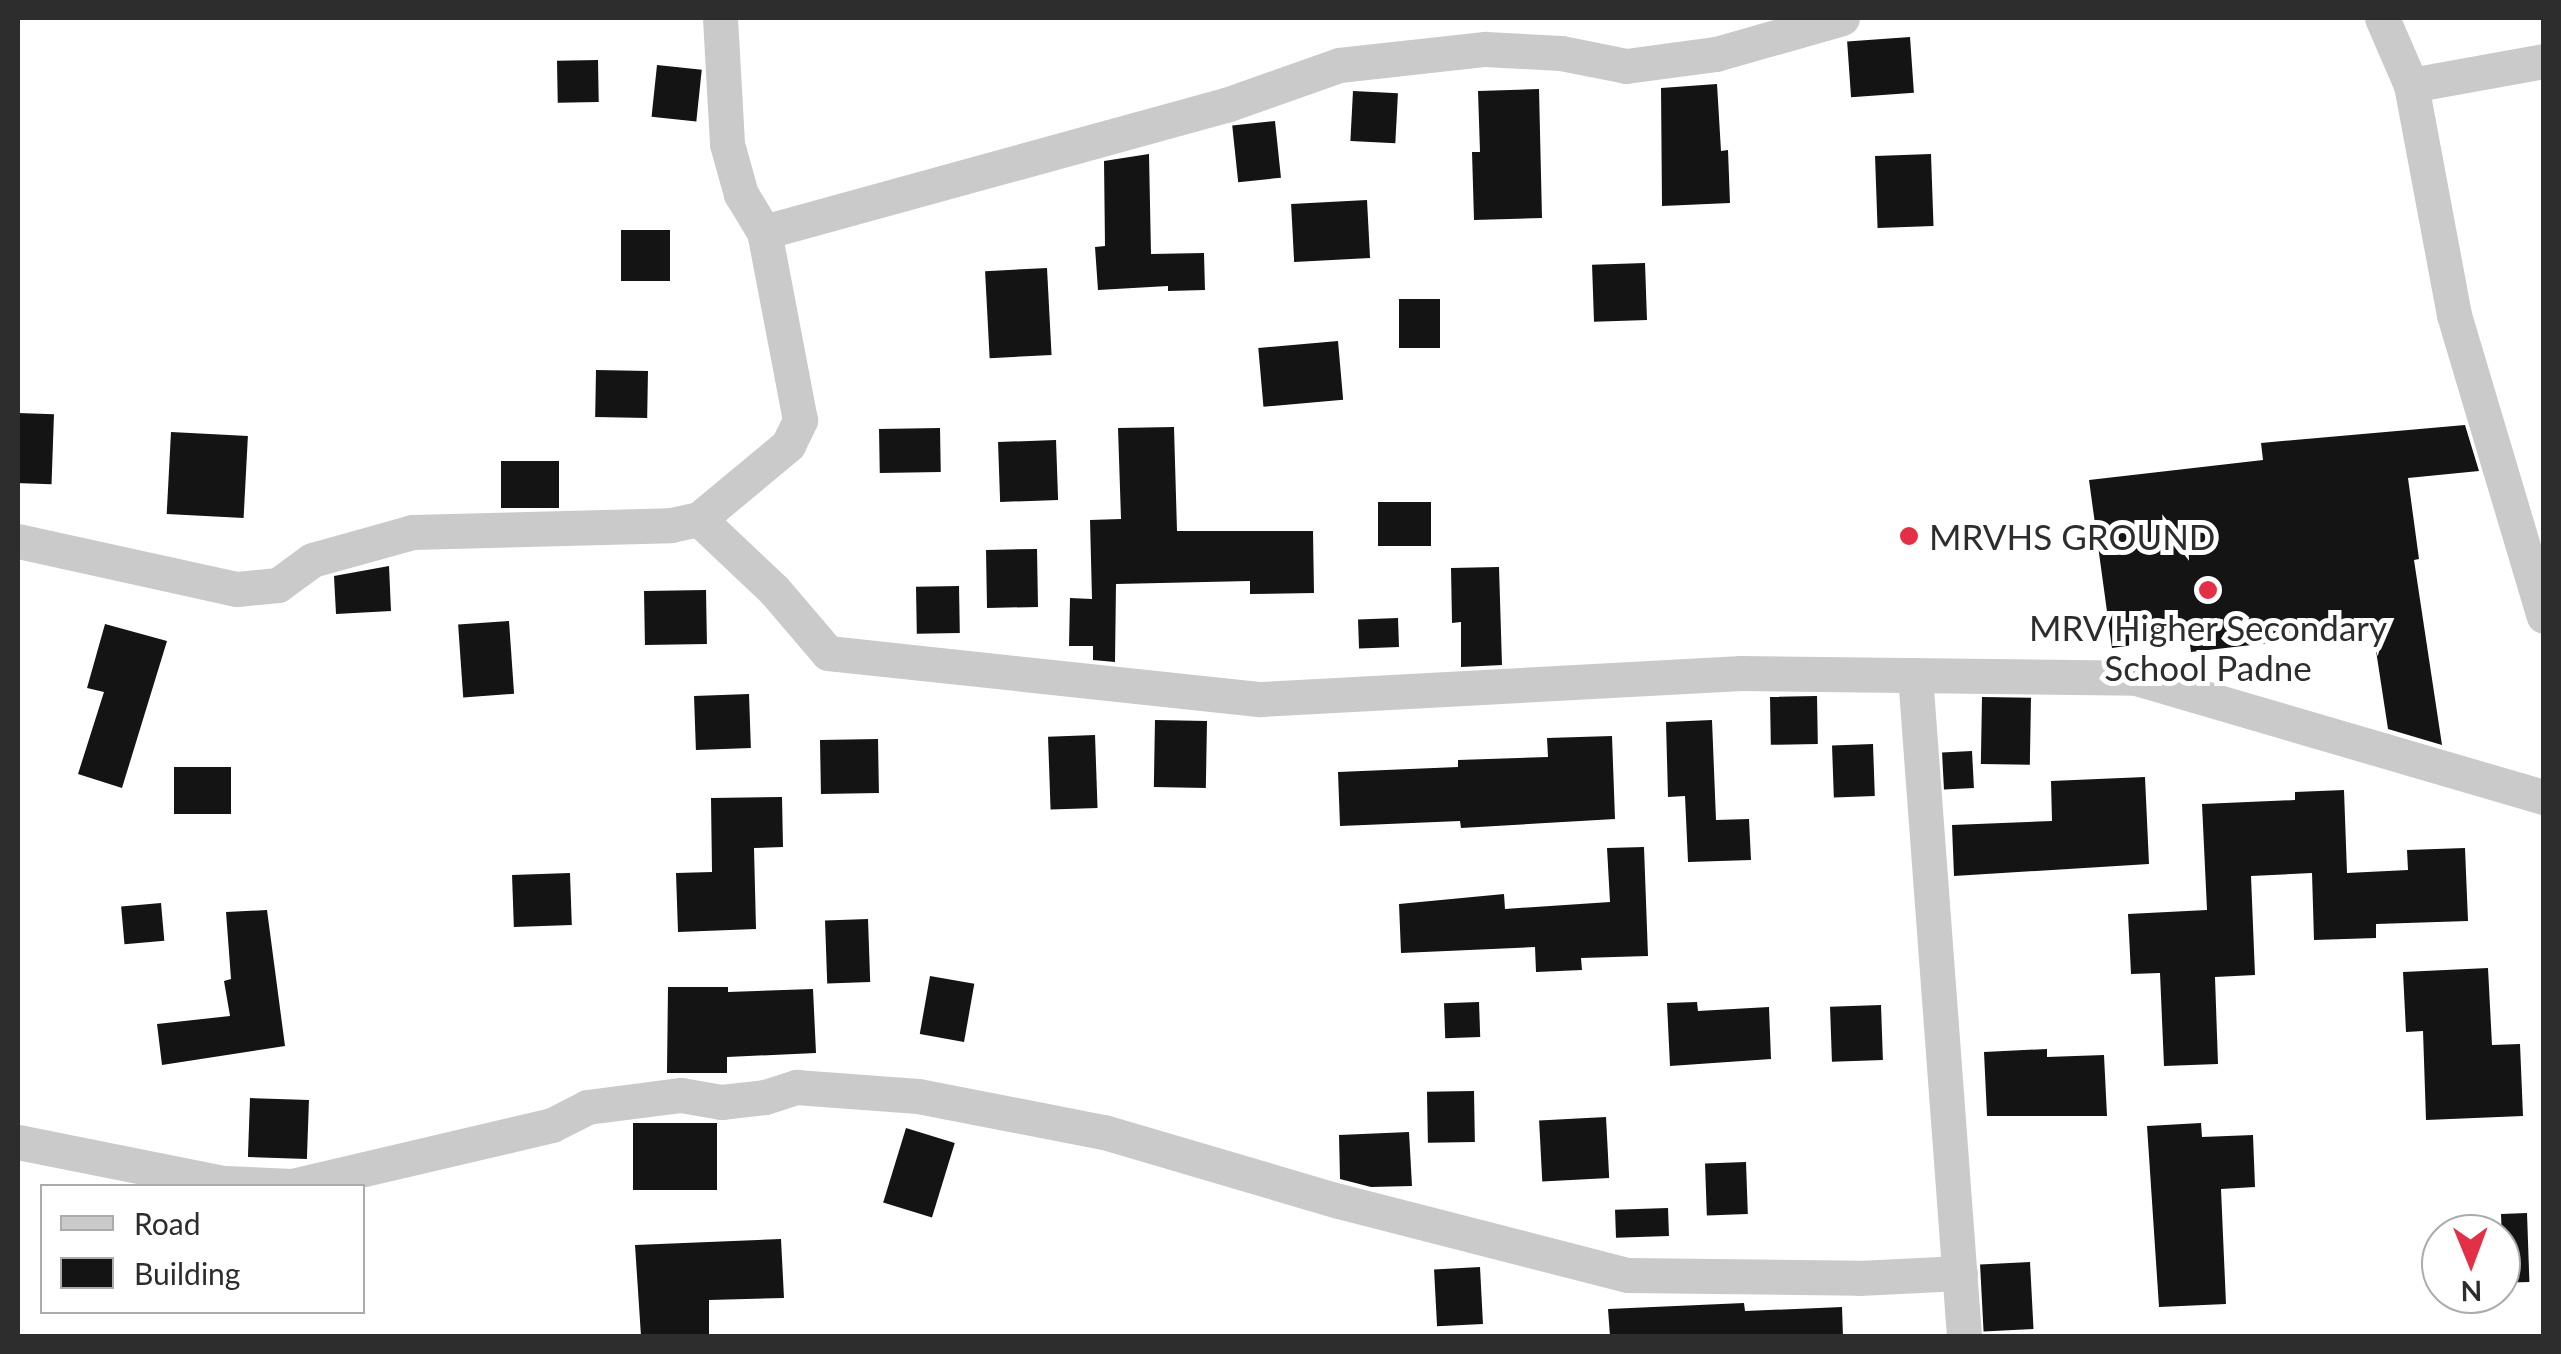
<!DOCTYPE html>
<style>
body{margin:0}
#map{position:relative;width:2561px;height:1354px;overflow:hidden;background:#fff;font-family:Lato,sans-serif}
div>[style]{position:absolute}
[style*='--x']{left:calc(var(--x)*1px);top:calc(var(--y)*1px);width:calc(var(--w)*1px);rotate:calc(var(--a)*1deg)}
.building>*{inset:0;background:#141414;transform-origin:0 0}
.street>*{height:35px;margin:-17.5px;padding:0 17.5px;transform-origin:17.5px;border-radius:17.5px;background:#cacaca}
.dots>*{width:28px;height:28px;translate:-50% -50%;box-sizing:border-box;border:5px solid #fff;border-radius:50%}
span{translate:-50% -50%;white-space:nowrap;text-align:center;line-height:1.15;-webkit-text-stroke:10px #fff;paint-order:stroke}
.poi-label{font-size:35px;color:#2d2d2d}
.left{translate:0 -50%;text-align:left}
.frame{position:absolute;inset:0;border:20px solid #2d2d2d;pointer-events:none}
.legend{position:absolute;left:40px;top:1184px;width:325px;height:130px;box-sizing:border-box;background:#fff;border:2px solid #ababab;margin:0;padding:12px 18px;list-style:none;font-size:30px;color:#2d2d2d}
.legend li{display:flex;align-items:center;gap:20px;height:50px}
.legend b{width:50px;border:2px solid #ababab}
.north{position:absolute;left:2421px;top:1214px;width:100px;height:100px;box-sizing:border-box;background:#fff;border:2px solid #ababab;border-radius:50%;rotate:179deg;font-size:28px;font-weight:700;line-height:40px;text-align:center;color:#2d2d2d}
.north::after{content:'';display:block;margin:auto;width:35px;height:45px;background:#e33047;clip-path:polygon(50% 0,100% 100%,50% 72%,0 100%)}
</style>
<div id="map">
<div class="building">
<div style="left:1910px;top:37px;width:56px;height:63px;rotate:86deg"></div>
<div style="left:598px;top:60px;width:42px;height:41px;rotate:89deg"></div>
<div style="left:657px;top:65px;width:45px;height:52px;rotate:6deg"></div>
<div style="clip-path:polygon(1717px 84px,1721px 151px,1728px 150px,1730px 203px,1662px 206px,1661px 88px)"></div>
<div style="clip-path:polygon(1539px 89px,1542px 218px,1474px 220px,1472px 152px,1480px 152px,1478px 91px)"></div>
<div style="left:1353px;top:91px;width:45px;height:50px;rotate:3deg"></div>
<div style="left:1275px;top:121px;width:57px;height:43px;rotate:84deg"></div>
<div style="clip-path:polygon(1149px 154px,1151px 254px,1204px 253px,1205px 290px,1168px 291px,1168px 286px,1098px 290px,1095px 247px,1105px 246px,1104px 161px)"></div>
<div style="left:1931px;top:154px;width:72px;height:56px;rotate:88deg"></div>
<div style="left:1367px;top:200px;width:58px;height:76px;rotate:87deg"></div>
<div style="left:621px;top:230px;width:49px;height:51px"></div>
<div style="left:1645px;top:263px;width:57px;height:53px;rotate:88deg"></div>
<div style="left:1047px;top:268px;width:87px;height:62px;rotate:87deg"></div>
<div style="left:1399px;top:299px;width:41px;height:49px"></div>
<div style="left:1338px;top:341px;width:59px;height:80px;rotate:85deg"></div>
<div style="left:596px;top:370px;width:52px;height:47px;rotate:1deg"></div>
<div style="left:18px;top:413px;width:36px;height:70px;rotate:2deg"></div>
<div style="clip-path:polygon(2465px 425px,2479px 471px,2408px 478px,2419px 559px,2414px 560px,2442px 745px,2388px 729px,2373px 631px,2191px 652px,2189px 637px,2112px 648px,2089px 480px,2263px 460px,2261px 443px)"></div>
<div style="clip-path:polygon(1174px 427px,1177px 531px,1313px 531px,1314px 593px,1250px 594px,1250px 581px,1116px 584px,1115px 662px,1093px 660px,1093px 646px,1069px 646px,1070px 598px,1092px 599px,1090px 520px,1121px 519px,1118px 428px)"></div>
<div style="left:940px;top:428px;width:44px;height:61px;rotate:89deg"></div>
<div style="left:171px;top:432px;width:77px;height:82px;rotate:3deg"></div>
<div style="left:1056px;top:440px;width:60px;height:58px;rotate:88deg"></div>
<div style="left:501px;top:461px;width:58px;height:47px"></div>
<div style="left:1378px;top:502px;width:53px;height:44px"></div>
<div style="left:1037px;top:549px;width:58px;height:51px;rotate:89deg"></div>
<div style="clip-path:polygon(389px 566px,391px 611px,336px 614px,334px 576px)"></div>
<div style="clip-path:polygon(1499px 567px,1502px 665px,1461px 667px,1461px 622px,1452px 623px,1451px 568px)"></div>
<div style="left:959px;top:586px;width:47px;height:43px;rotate:89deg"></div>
<div style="left:706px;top:590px;width:54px;height:62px;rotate:89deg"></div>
<div style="left:1398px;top:618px;width:29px;height:40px;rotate:88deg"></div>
<div style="left:509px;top:621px;width:73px;height:51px;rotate:86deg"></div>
<div style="clip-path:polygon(105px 624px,167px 641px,122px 788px,78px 774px,104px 692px,87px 688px)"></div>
<div style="left:749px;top:694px;width:54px;height:55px;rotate:88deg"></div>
<div style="left:1817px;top:696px;width:48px;height:47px;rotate:89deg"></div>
<div style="left:1982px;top:697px;width:49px;height:67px;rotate:1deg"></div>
<div style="left:1155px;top:720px;width:52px;height:67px;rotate:1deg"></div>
<div style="clip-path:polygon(1712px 720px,1716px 820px,1749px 819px,1751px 860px,1688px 862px,1685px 796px,1668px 797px,1666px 722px)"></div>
<div style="left:1095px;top:735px;width:73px;height:47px;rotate:88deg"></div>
<div style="clip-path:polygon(1612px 736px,1615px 819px,1461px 828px,1460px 821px,1340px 826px,1338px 772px,1458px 767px,1458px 760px,1548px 757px,1547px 738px)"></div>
<div style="left:878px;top:739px;width:54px;height:58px;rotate:89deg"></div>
<div style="left:1873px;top:744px;width:52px;height:41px;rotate:88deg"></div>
<div style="left:1972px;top:751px;width:37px;height:30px;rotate:87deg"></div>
<div style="left:231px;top:767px;width:47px;height:57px;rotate:90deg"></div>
<div style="clip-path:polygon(2145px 777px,2149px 864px,1954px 876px,1952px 825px,2052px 821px,2051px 781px)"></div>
<div style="clip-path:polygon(2344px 790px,2347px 873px,2408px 870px,2407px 850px,2465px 848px,2468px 921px,2376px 924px,2376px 938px,2314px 940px,2312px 873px,2251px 876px,2255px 975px,2215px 977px,2218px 1064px,2164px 1066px,2160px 973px,2131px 974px,2128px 914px,2207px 910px,2202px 804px,2295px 800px,2295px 792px)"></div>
<div style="clip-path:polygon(782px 797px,783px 847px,754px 848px,756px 929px,678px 932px,676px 873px,712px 872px,711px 798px)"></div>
<div style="clip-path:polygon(1644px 847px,1648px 956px,1581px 958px,1582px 970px,1536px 972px,1535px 947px,1401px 953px,1399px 904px,1504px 894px,1505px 909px,1610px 902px,1607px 848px)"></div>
<div style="left:570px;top:873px;width:52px;height:58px;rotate:88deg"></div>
<div style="left:161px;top:903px;width:38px;height:40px;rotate:85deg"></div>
<div style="clip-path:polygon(267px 910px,285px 1046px,162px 1065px,157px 1024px,230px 1016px,224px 981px,231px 979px,226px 912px)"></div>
<div style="left:868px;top:919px;width:63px;height:43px;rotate:88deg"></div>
<div style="clip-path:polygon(2488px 968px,2492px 1045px,2520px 1044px,2523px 1116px,2426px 1120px,2423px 1031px,2406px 1032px,2403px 972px)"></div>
<div style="left:930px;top:976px;width:45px;height:59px;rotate:10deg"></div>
<div style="clip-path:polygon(668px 987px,728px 987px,728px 992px,813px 989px,816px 1053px,727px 1057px,727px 1073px,667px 1073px)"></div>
<div style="left:1479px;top:1002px;width:35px;height:35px;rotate:88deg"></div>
<div style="clip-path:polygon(1697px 1002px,1698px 1011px,1769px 1007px,1771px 1059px,1670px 1066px,1667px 1003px)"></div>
<div style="left:1881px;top:1005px;width:55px;height:51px;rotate:88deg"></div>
<div style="clip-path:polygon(2047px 1049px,2047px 1057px,2104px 1055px,2107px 1116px,1987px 1116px,1984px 1052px)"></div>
<div style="left:1474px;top:1091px;width:51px;height:47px;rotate:89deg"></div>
<div style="left:250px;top:1098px;width:59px;height:59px;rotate:2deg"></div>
<div style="left:1606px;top:1117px;width:61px;height:67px;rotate:87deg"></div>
<div style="left:633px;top:1123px;width:84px;height:67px"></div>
<div style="clip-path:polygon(2201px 1123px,2202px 1137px,2253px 1135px,2255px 1187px,2221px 1189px,2226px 1304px,2159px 1307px,2147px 1126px)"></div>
<div style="left:906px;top:1128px;width:51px;height:78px;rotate:17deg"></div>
<div style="clip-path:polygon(1409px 1132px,1412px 1186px,1371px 1187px,1340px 1179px,1339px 1135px)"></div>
<div style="left:1746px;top:1162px;width:52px;height:41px;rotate:88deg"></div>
<div style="left:1668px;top:1208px;width:28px;height:53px;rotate:88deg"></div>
<div style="left:2527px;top:1213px;width:69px;height:26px;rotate:88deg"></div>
<div style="clip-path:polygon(781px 1239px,784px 1298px,709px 1300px,709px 1336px,641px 1336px,635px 1245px)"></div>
<div style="left:2030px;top:1262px;width:67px;height:50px;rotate:87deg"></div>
<div style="left:1480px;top:1267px;width:57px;height:46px;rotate:87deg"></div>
<div style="clip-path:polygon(1744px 1303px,1745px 1311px,1842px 1307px,1843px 1336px,1610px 1336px,1608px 1309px)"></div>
</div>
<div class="street">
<div style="--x:720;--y:18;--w:126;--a:86.8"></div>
<div style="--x:727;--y:144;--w:52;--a:74.4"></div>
<div style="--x:741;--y:194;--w:44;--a:58.8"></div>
<div style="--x:2382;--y:18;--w:73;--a:66.6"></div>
<div style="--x:2411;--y:85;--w:234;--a:79.4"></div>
<div style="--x:2454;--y:315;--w:314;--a:73.4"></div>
<div style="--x:2411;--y:85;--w:135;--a:-10.2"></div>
<div style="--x:699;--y:519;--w:103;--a:43.4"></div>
<div style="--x:774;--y:590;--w:83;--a:49.4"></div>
<div style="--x:828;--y:653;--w:435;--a:6.1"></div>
<div style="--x:1261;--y:699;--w:481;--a:-3.1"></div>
<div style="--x:1741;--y:673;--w:395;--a:0.7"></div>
<div style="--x:2136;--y:678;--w:425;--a:16.3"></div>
<div style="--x:18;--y:541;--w:224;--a:12.4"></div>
<div style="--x:237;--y:589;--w:41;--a:-5.6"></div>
<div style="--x:278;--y:585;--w:42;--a:-36.3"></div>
<div style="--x:312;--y:560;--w:104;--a:-15.6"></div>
<div style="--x:412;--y:532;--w:259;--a:-1.5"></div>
<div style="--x:671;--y:525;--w:29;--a:-12"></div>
<div style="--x:699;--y:519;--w:116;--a:-39.7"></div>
<div style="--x:788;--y:445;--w:28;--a:-64"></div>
<div style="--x:800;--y:420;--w:191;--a:-100.8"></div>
<div style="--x:764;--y:232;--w:479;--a:-15.4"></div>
<div style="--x:1226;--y:105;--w:120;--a:-19.5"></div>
<div style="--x:1339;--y:65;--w:147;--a:-6.3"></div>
<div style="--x:1485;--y:49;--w:76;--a:3"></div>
<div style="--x:1561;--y:53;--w:66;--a:11.3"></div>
<div style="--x:1626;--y:66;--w:91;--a:-7.6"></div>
<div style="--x:1716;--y:54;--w:131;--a:-15.9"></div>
<div style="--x:1915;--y:675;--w:663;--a:85.76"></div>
<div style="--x:18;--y:1142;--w:210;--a:11.3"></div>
<div style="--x:224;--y:1183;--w:68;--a:2.5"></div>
<div style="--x:292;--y:1186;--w:267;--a:-13.2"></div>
<div style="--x:552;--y:1125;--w:39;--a:-27"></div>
<div style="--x:587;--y:1107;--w:95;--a:-7.3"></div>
<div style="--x:681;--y:1095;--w:41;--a:9.9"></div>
<div style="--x:721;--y:1102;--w:44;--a:-6.5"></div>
<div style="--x:765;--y:1097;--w:33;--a:-18"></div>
<div style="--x:796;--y:1087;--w:122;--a:4.2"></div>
<div style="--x:918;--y:1096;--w:189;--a:11"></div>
<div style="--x:1104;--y:1132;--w:245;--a:16.4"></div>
<div style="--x:1339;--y:1201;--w:297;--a:14.4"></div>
<div style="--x:1627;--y:1275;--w:232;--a:0.7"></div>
<div style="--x:1859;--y:1278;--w:101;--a:-2.8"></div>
</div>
<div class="dots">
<div style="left:1909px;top:536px;background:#e33047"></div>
<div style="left:2208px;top:590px;background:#e33047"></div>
</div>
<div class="poi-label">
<span class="left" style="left:1929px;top:536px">MRVHS GROUND</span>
<span style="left:2208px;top:647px">MRV Higher Secondary<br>School Padne</span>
</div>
<div class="frame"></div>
<ul class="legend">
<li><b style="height:12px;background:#cacaca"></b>Road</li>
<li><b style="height:28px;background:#141414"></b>Building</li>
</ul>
<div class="north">N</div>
</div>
